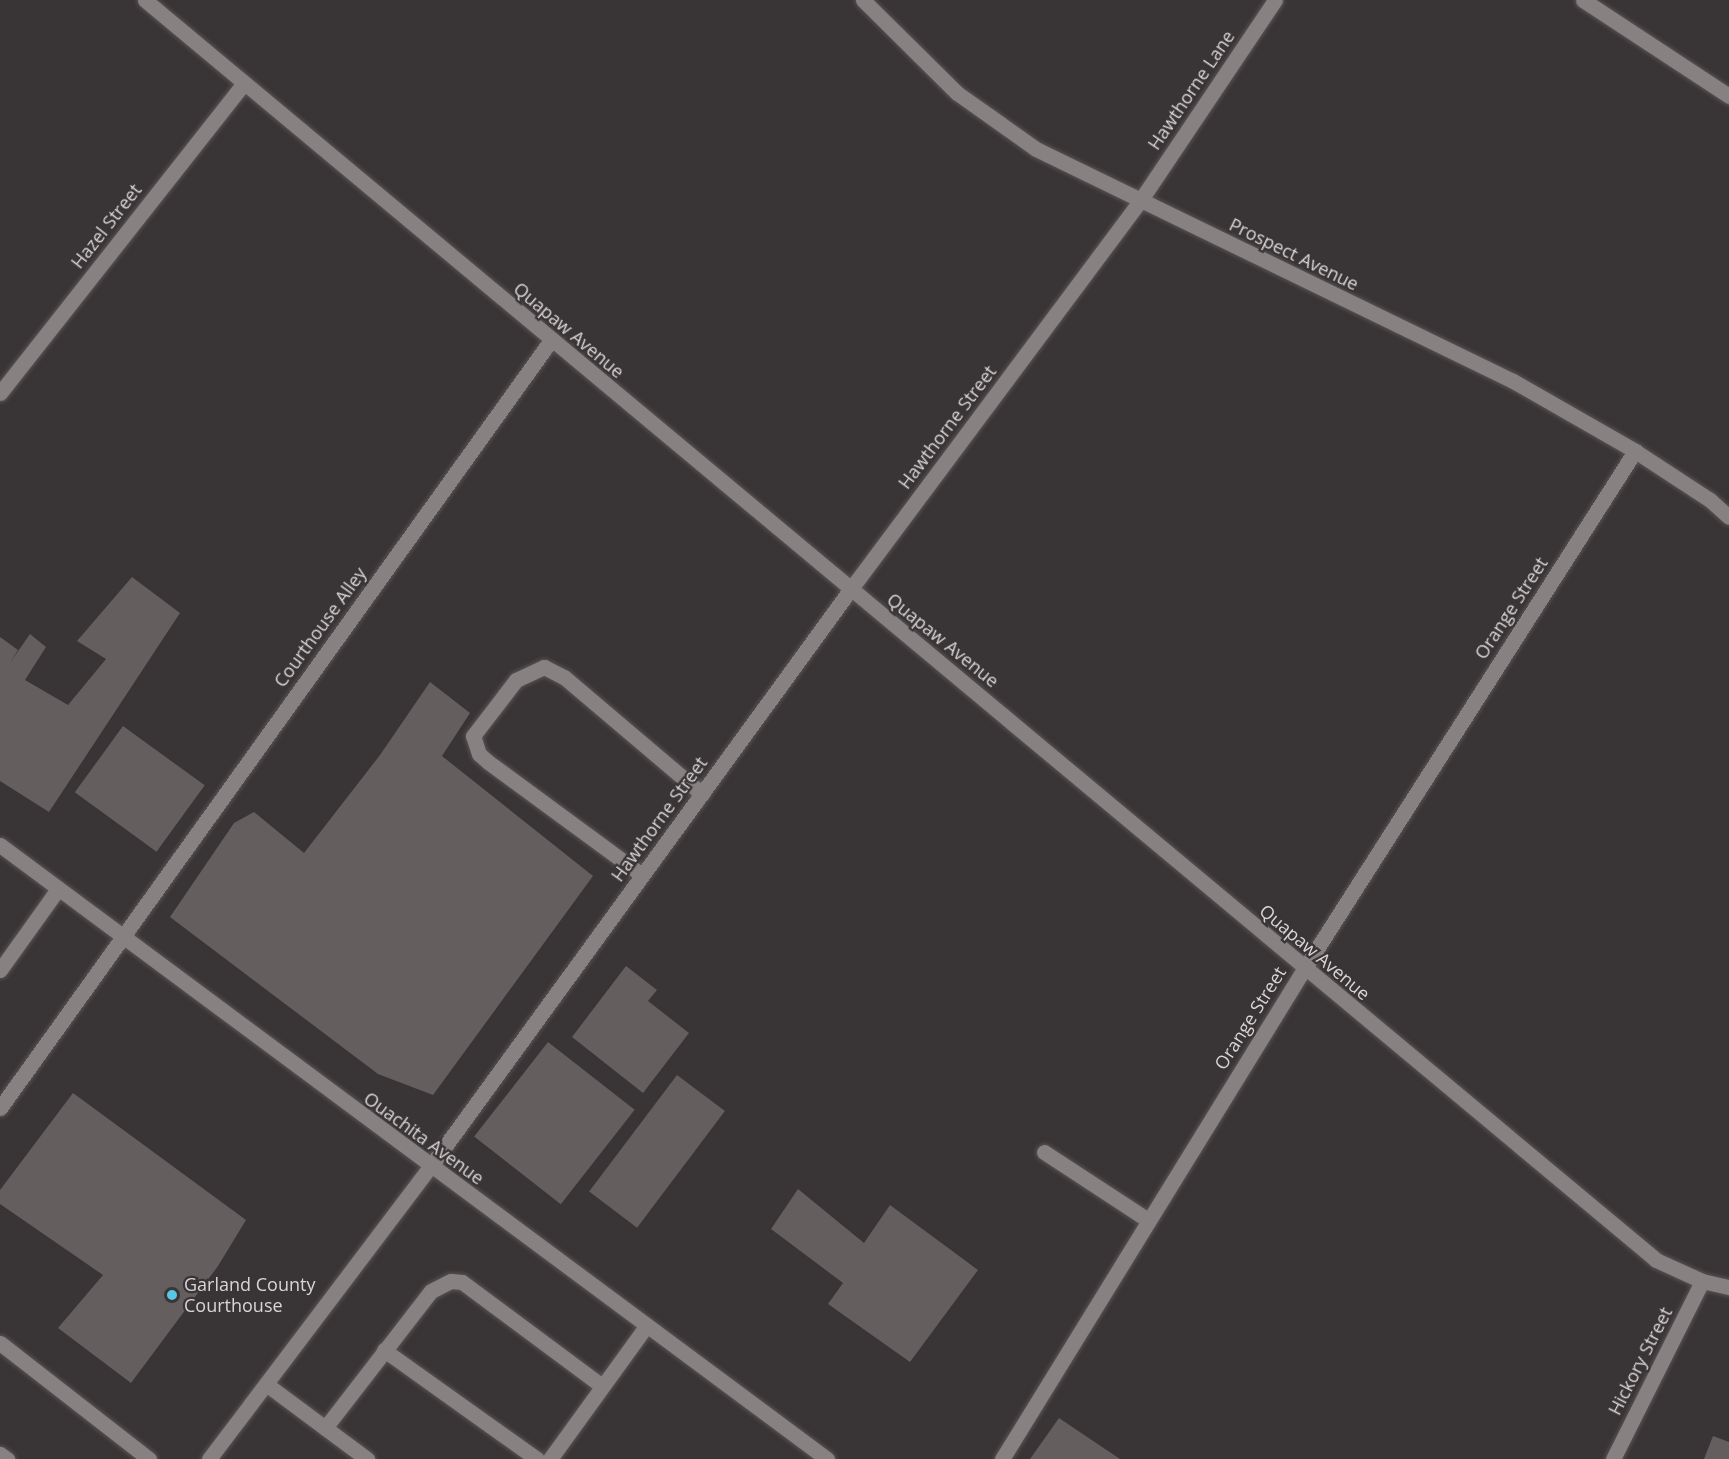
<!DOCTYPE html>
<style>
body{margin:0}
#map{position:relative;width:1729px;height:1459px;overflow:hidden;background:#393435;font-family:"Open Sans",sans-serif}
div>[style]{position:absolute}
[style*='--x']{left:calc(var(--x)*1px);top:calc(var(--y)*1px);width:calc(var(--w)*1px);rotate:calc(var(--a)*1deg)}
.building>*{inset:0;background:#645e5f;transform-origin:0 0}
.roads{filter:drop-shadow(0 0 2px #585354) drop-shadow(0 0 2px #585354)}
.minor>*{height:15px;margin:-7.5px;padding:0 7.5px;transform-origin:7.5px;border-radius:7.5px;background:#878182}
.dots>*{width:16px;height:16px;translate:-50% -50%;box-sizing:border-box;border:3px solid #393435;border-radius:50%}
span{translate:-50% -50%;white-space:nowrap;text-align:center;line-height:1.15;-webkit-text-stroke:4.5px #393435;paint-order:stroke}
.street-label{font-size:18px;color:#d9d5d6}
.poi-label{font-size:18px;color:#d9d5d6}
.left{translate:0 -50%;text-align:left}
</style>
<div id="map">
<div class="building">
<div style="clip-path:polygon(132px 577px,180px 613px,49px 812px,0 781px,0 637px,18px 650px,9px 664px,30px 634px,46px 647px,25px 680px,68px 705px,106px 659px,77px 641px)"></div>
<div style="clip-path:polygon(430px 682px,470px 713px,442px 756px,593px 876px,433px 1095px,378px 1074px,170px 917px,234px 823px,254px 812px,304px 853px,380px 755px)"></div>
<div style="left:123px;top:726px;width:101px;height:82px;rotate:36deg"></div>
<div style="clip-path:polygon(626px 966px,657px 990px,648px 1001px,689px 1033px,643px 1093px,572px 1037px)"></div>
<div style="left:548px;top:1042px;width:110px;height:120px;rotate:38deg"></div>
<div style="left:677px;top:1075px;width:60px;height:146px;rotate:37deg"></div>
<div style="clip-path:polygon(73px 1093px,246px 1220px,218px 1266px,131px 1383px,58px 1328px,103px 1275px,0 1204px,0 1190px)"></div>
<div style="clip-path:polygon(798px 1189px,864px 1243px,890px 1205px,978px 1270px,910px 1362px,828px 1304px,843px 1283px,771px 1229px)"></div>
<div style="clip-path:polygon(1059px 1418px,1120px 1459px,1030px 1459px)"></div>
<div style="clip-path:polygon(1713px 1436px,1729px 1442px,1729px 1459px,1704px 1459px)"></div>
</div>
<div class="roads">
<div class="minor">
<div style="--x:145;--y:0;--w:1967;--a:39.82"></div>
<div style="--x:1656;--y:1260;--w:51;--a:24.5"></div>
<div style="--x:1702;--y:1281;--w:28;--a:13"></div>
<div style="--x:863;--y:0;--w:132;--a:44.7"></div>
<div style="--x:957;--y:93;--w:97;--a:35.3"></div>
<div style="--x:1036;--y:149;--w:530;--a:25.94"></div>
<div style="--x:1513;--y:381;--w:141;--a:29.8"></div>
<div style="--x:1635;--y:451;--w:90;--a:33.2"></div>
<div style="--x:1710;--y:500;--w:25;--a:42"></div>
<div style="--x:1583;--y:0;--w:175;--a:33.3"></div>
<div style="--x:0;--y:393;--w:393;--a:-51.8"></div>
<div style="--x:0;--y:845;--w:1030;--a:36.59"></div>
<div style="--x:642;--y:875;--w:191;--a:-143.7"></div>
<div style="--x:488;--y:762;--w:12;--a:-138"></div>
<div style="--x:479;--y:754;--w:19;--a:-108"></div>
<div style="--x:473;--y:736;--w:71;--a:-52.5"></div>
<div style="--x:516;--y:680;--w:31;--a:-25"></div>
<div style="--x:544;--y:667;--w:22;--a:27"></div>
<div style="--x:564;--y:677;--w:181;--a:40.3"></div>
<div style="--x:0;--y:970;--w:100;--a:-54.4"></div>
<div style="--x:0;--y:1108;--w:945;--a:-54.34"></div>
<div style="--x:1044;--y:1152;--w:124;--a:33.2"></div>
<div style="--x:0;--y:1343;--w:189;--a:37.9"></div>
<div style="--x:384;--y:1350;--w:188;--a:35.5"></div>
<div style="--x:266;--y:1384;--w:126;--a:36.6"></div>
<div style="--x:325;--y:1428;--w:173;--a:-52.3"></div>
<div style="--x:431;--y:1291;--w:22;--a:-27"></div>
<div style="--x:451;--y:1281;--w:11;--a:5"></div>
<div style="--x:462;--y:1282;--w:174;--a:36.6"></div>
<div style="--x:0;--y:1454;--w:9;--a:36"></div>
<div style="--x:209;--y:1459;--w:366;--a:-52.9"></div>
<div style="--x:430;--y:1167;--w:714;--a:-53.95"></div>
<div style="--x:850;--y:590;--w:485;--a:-53.3"></div>
<div style="--x:1140;--y:201;--w:242;--a:-56.1"></div>
<div style="--x:550;--y:1459;--w:165;--a:-54.1"></div>
<div style="--x:1002;--y:1459;--w:576;--a:-58.35"></div>
<div style="--x:1304;--y:969;--w:615;--a:-57.42"></div>
<div style="--x:1613;--y:1459;--w:199;--a:-63.4"></div>
</div>
</div>
<div class="dots">
<div style="left:172px;top:1295px;background:#59c8e5"></div>
</div>
<div class="street-label">
<span style="left:1191px;top:90px;rotate:-56deg">Hawthorne Lane</span>
<span style="left:106px;top:226px;rotate:-52deg">Hazel Street</span>
<span style="left:1294px;top:254px;rotate:26deg">Prospect Avenue</span>
<span style="left:569px;top:330px;rotate:40deg">Quapaw Avenue</span>
<span style="left:947px;top:427px;rotate:-53deg">Hawthorne Street</span>
<span style="left:1511px;top:608px;rotate:-57deg">Orange Street</span>
<span style="left:320px;top:627px;rotate:-54deg">Courthouse Alley</span>
<span style="left:943px;top:640px;rotate:39deg">Quapaw Avenue</span>
<span style="left:659px;top:819px;rotate:-54deg">Hawthorne Street</span>
<span style="left:1315px;top:952px;rotate:40deg">Quapaw Avenue</span>
<span style="left:1250px;top:1018px;rotate:-58deg">Orange Street</span>
<span style="left:424px;top:1138px;rotate:36deg">Ouachita Avenue</span>
<span style="left:1640px;top:1361px;rotate:-63deg">Hickory Street</span>
</div>
<div class="poi-label">
<span class="left" style="left:184px;top:1295px">Garland County<br>Courthouse</span>
</div>
</div>
